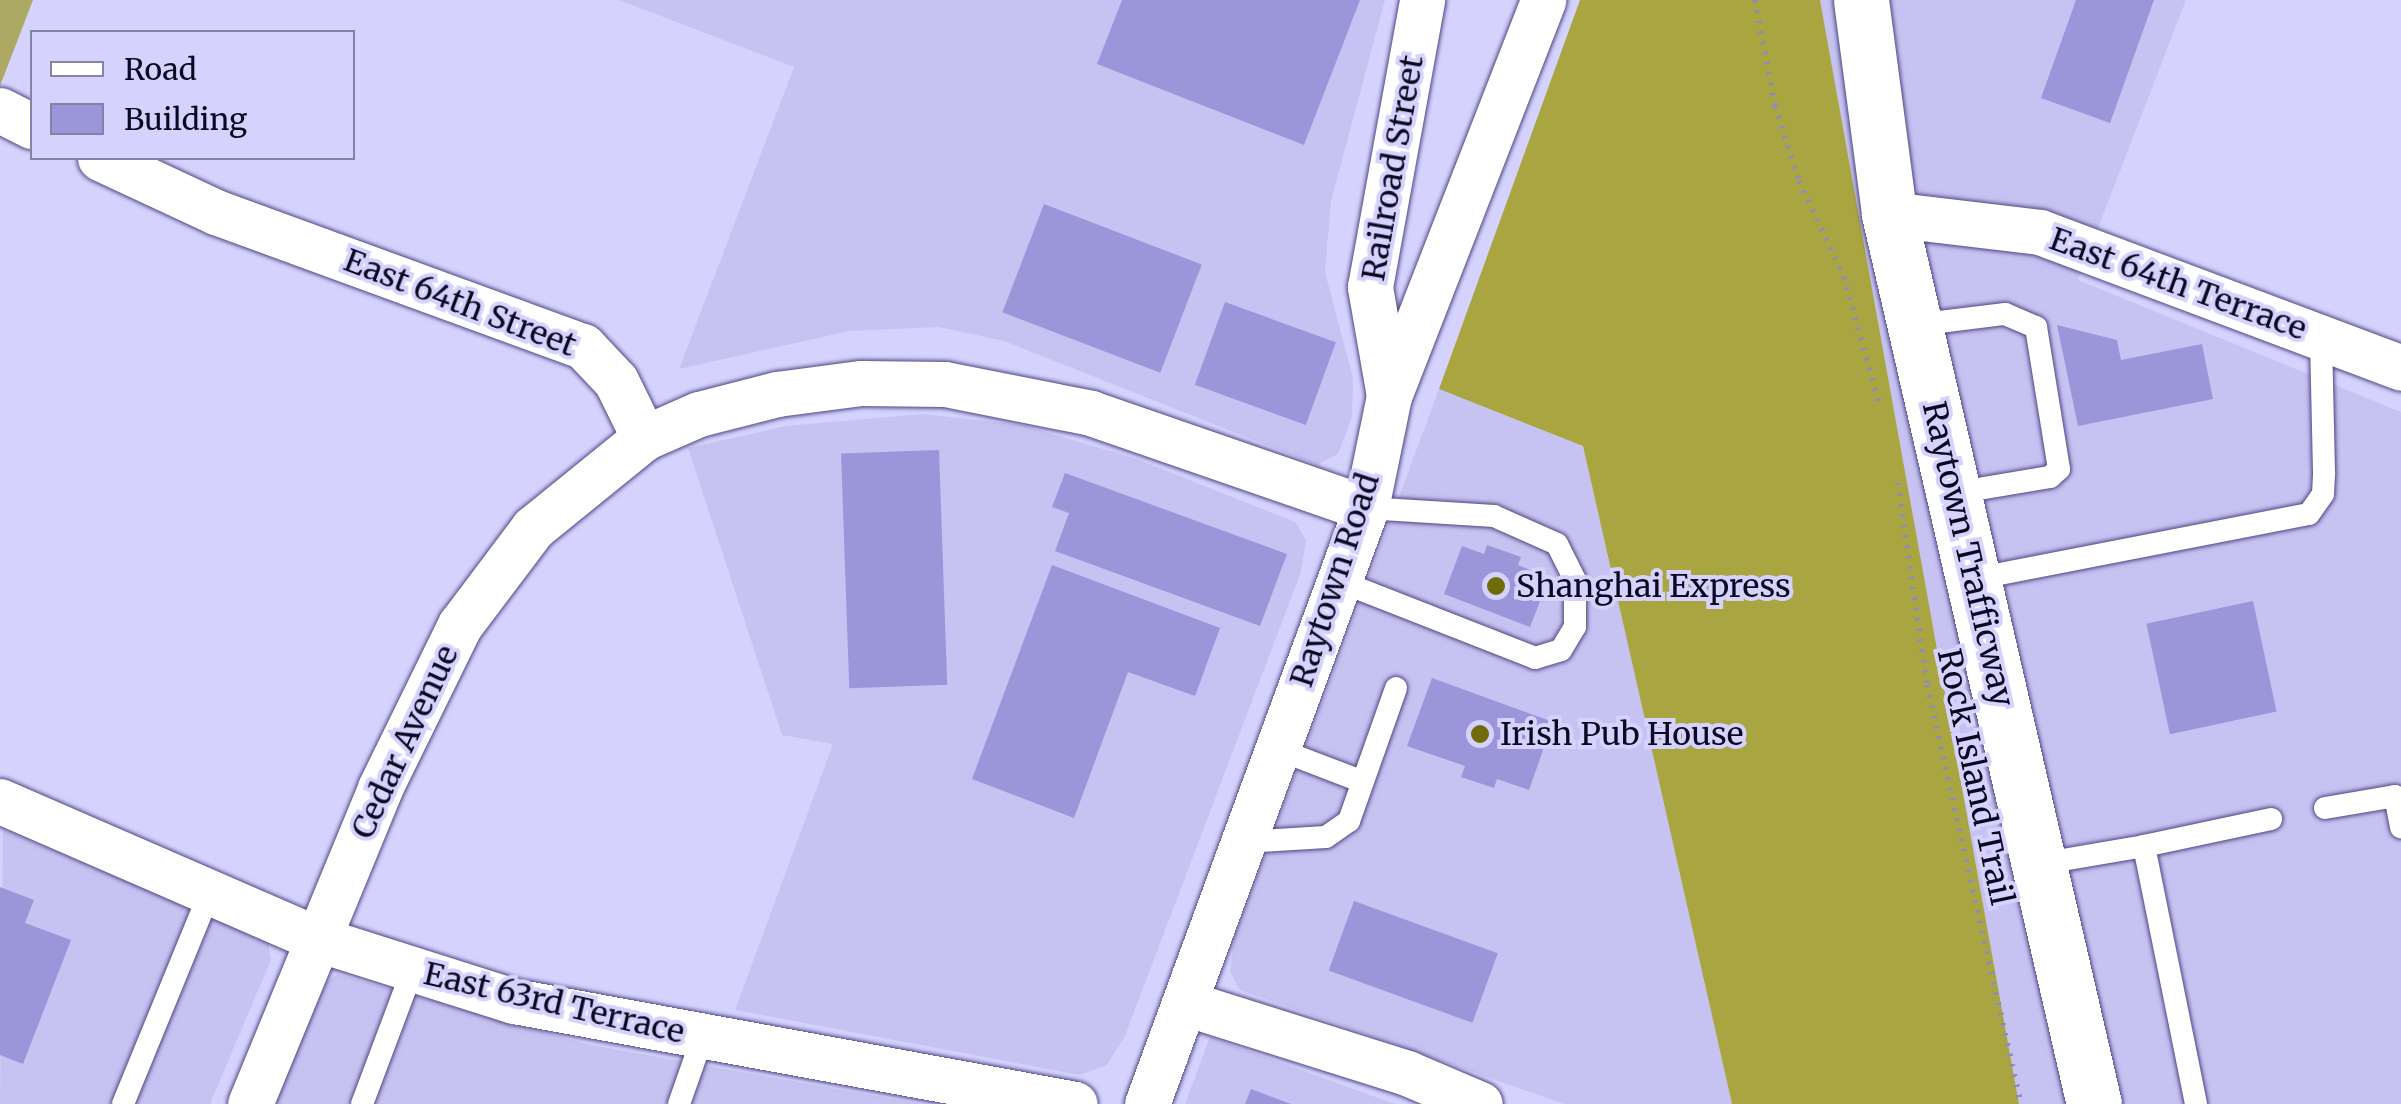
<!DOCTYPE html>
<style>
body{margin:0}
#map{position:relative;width:2401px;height:1104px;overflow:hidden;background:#d5d3fe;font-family:Merriweather,serif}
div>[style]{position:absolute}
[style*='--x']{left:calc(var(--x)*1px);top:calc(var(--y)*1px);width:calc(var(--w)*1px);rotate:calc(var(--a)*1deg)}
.built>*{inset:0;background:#c6c3f2}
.green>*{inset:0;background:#aba964}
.forest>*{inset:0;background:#a9a641}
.building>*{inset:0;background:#9b95da;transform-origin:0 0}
.path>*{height:6px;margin-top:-3px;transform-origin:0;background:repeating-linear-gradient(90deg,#908db1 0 2.5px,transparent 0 10.5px)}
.roads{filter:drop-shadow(0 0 2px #4e4684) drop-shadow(0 0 2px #4e4684)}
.lane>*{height:22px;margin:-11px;padding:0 11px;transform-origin:11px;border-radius:11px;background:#fff}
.street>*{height:45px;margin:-22.5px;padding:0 22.5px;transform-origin:22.5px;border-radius:22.5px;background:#fff}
.secondary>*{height:55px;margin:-27.5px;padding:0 27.5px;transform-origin:27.5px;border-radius:27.5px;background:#fff}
.dots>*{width:28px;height:28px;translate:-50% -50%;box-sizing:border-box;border:5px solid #d5d3fe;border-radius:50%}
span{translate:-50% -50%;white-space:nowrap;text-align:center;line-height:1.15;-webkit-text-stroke:8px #d5d3fe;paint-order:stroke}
.street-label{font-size:32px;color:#0d0821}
.poi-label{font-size:32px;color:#0d0821}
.left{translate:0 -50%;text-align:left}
.legend{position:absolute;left:30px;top:30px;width:325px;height:130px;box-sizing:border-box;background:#d5d3fe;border:2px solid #8582a6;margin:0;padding:12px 18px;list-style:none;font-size:30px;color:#0d0821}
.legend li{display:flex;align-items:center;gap:20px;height:50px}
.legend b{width:50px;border:2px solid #8582a6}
</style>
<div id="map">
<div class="built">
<div style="clip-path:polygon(619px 0,1385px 0,1331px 201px,1325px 272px,1353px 378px,1352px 417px,1338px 454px,1317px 465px,1004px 341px,939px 327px,849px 331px,679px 369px,794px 67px)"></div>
<div style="clip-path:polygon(1820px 0,2186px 0,2078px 280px,2401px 412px,2401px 1104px,2019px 1104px)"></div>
<div style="clip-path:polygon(1439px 389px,1583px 446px,1732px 1104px,1564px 1104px,1240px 990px,1230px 972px,1234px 940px)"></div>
<div style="clip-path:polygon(923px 414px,1022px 425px,1137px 459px,1295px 522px,1306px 540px,1301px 572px,1125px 1036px,1107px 1065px,1080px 1075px,735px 1010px,833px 744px,782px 735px,688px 448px,786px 426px)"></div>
<div style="clip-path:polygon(3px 829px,268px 941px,271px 960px,210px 1104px,0 1104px)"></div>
<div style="clip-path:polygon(337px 974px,590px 1045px,921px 1104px,270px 1104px,316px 992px)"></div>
<div style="clip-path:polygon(1210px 1037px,1395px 1104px,1185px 1104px)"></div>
</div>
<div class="green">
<div style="clip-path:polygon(0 0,33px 0,0 86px)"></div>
</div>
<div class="forest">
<div style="clip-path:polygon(1580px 0,1820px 0,2019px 1104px,1732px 1104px,1583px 446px,1439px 389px)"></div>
</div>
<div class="building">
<div style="clip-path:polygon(1122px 0,1360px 0,1304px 145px,1097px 64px)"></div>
<div style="clip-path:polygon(2076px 0,2154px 0,2110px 123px,2041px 98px)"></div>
<div style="left:1044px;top:204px;width:169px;height:116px;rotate:21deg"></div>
<div style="left:1225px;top:302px;width:118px;height:88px;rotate:20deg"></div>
<div style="clip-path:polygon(2057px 325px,2117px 340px,2121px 360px,2202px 344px,2213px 399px,2078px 426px)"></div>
<div style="left:939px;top:450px;width:235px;height:98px;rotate:88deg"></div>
<div style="clip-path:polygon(1065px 473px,1287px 554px,1260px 626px,1055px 551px,1069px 513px,1052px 507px)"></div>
<div style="clip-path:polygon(1487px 545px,1521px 557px,1518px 565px,1549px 578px,1530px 627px,1444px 594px,1462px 546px,1484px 554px)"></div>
<div style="clip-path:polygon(1052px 565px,1220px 628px,1195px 696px,1128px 672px,1074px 818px,972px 779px)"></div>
<div style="left:2253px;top:601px;width:113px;height:109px;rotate:78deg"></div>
<div style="clip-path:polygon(1432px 678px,1553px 722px,1529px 790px,1497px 779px,1494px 788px,1461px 777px,1465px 766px,1407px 746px)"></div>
<div style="clip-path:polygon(0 887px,34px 900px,25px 923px,71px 940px,23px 1064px,0 1055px)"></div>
<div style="left:1354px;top:901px;width:153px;height:74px;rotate:20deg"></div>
<div style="clip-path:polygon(1251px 1089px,1291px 1104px,1245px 1104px)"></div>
</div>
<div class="path">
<div style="--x:1755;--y:0;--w:108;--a:79.3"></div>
<div style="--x:1775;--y:106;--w:79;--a:72.3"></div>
<div style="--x:1799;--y:181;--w:106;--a:64.9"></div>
<div style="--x:1844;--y:277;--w:135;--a:74.5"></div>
<div style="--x:1898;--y:483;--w:204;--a:81.8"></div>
<div style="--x:1927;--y:685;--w:429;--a:77.4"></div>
</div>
<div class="roads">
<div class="lane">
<div style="--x:1915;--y:325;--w:91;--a:-7"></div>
<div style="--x:2005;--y:314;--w:34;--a:23"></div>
<div style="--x:2036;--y:327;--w:144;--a:80.8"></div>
<div style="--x:2059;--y:469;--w:12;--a:138"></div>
<div style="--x:2050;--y:477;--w:97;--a:170.5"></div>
<div style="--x:1974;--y:579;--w:341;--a:-11"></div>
<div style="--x:2309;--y:514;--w:24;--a:-55"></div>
<div style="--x:2323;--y:494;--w:22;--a:-87"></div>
<div style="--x:2324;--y:472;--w:135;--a:-91.3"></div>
<div style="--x:1339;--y:581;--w:211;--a:21.4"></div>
<div style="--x:1535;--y:658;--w:27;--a:-17"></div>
<div style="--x:1561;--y:650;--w:27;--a:-59"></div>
<div style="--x:1575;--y:627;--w:47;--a:-90"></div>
<div style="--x:1575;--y:580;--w:40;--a:-116.6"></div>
<div style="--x:1557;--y:544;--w:69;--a:-156"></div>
<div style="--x:1494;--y:516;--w:128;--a:-176.4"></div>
<div style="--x:1277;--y:749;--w:90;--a:20.9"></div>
<div style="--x:2325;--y:808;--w:71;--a:-9.7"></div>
<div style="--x:2395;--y:796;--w:32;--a:79"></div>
<div style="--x:1244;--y:842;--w:82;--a:-3.5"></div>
<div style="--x:1326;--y:837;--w:28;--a:-35"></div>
<div style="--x:1349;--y:821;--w:141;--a:-70.5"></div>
<div style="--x:2144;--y:846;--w:130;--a:-12"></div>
<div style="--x:2039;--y:864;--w:107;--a:-9.7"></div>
<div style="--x:2144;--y:846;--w:263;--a:78.6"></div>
<div style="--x:123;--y:1104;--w:229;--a:-67.7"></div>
<div style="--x:362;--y:1104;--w:142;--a:-69.4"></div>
<div style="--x:679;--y:1104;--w:72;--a:-70.6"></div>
</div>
<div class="street">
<div style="--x:0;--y:110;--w:36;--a:27"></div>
<div style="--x:100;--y:158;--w:128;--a:25"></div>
<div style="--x:216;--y:212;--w:391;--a:20.1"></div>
<div style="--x:583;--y:346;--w:48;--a:46.7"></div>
<div style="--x:616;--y:381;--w:64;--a:63.8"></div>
<div style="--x:644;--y:438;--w:60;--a:-23.6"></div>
<div style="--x:699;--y:414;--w:81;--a:-14.4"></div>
<div style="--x:777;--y:394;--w:85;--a:-7.5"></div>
<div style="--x:861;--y:383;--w:84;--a:0.7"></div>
<div style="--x:945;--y:384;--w:149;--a:11.2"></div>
<div style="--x:1091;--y:413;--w:291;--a:19.1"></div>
<div style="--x:1889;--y:214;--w:152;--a:6.8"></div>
<div style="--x:2040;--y:232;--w:386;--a:20.6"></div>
<div style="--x:1389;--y:396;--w:111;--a:-99.9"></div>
<div style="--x:1370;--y:287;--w:292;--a:-79.7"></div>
<div style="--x:0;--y:801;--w:347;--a:23.5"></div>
<div style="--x:318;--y:939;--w:206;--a:17.6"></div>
<div style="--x:514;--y:1001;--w:570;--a:10.4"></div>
<div style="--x:1185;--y:1003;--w:233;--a:17.5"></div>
<div style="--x:1407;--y:1073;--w:79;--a:23"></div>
<div style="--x:250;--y:1104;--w:342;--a:-67.6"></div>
<div style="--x:380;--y:788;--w:182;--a:-63.9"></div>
<div style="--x:460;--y:625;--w:121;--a:-53"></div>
<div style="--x:533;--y:528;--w:143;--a:-39"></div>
<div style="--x:1147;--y:1104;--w:635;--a:-69.82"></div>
<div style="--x:1366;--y:508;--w:114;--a:-78.4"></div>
<div style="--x:1389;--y:396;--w:425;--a:-68.7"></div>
</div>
<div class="secondary">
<div style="--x:1861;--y:0;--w:216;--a:82.5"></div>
<div style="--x:1889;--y:214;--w:913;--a:77.03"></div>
</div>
</div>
<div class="dots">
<div style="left:1496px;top:586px;background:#6f6c09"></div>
<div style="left:1480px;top:734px;background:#6f6c09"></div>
</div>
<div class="street-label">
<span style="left:1393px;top:168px;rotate:-80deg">Railroad Street</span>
<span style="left:2178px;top:284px;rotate:20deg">East 64th Terrace</span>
<span style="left:460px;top:303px;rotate:21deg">East 64th Street</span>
<span style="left:1968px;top:554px;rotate:77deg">Raytown Trafficway</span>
<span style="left:1335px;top:580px;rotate:-72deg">Raytown Road</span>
<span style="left:405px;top:742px;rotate:-65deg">Cedar Avenue</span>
<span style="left:1975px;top:777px;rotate:78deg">Rock Island Trail</span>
<span style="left:554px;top:1003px;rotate:13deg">East 63rd Terrace</span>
</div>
<div class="poi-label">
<span class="left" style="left:1516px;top:586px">Shanghai Express</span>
<span class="left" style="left:1500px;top:734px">Irish Pub House</span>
</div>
<ul class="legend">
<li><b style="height:12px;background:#fff"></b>Road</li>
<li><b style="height:28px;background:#9b95da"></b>Building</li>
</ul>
</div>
